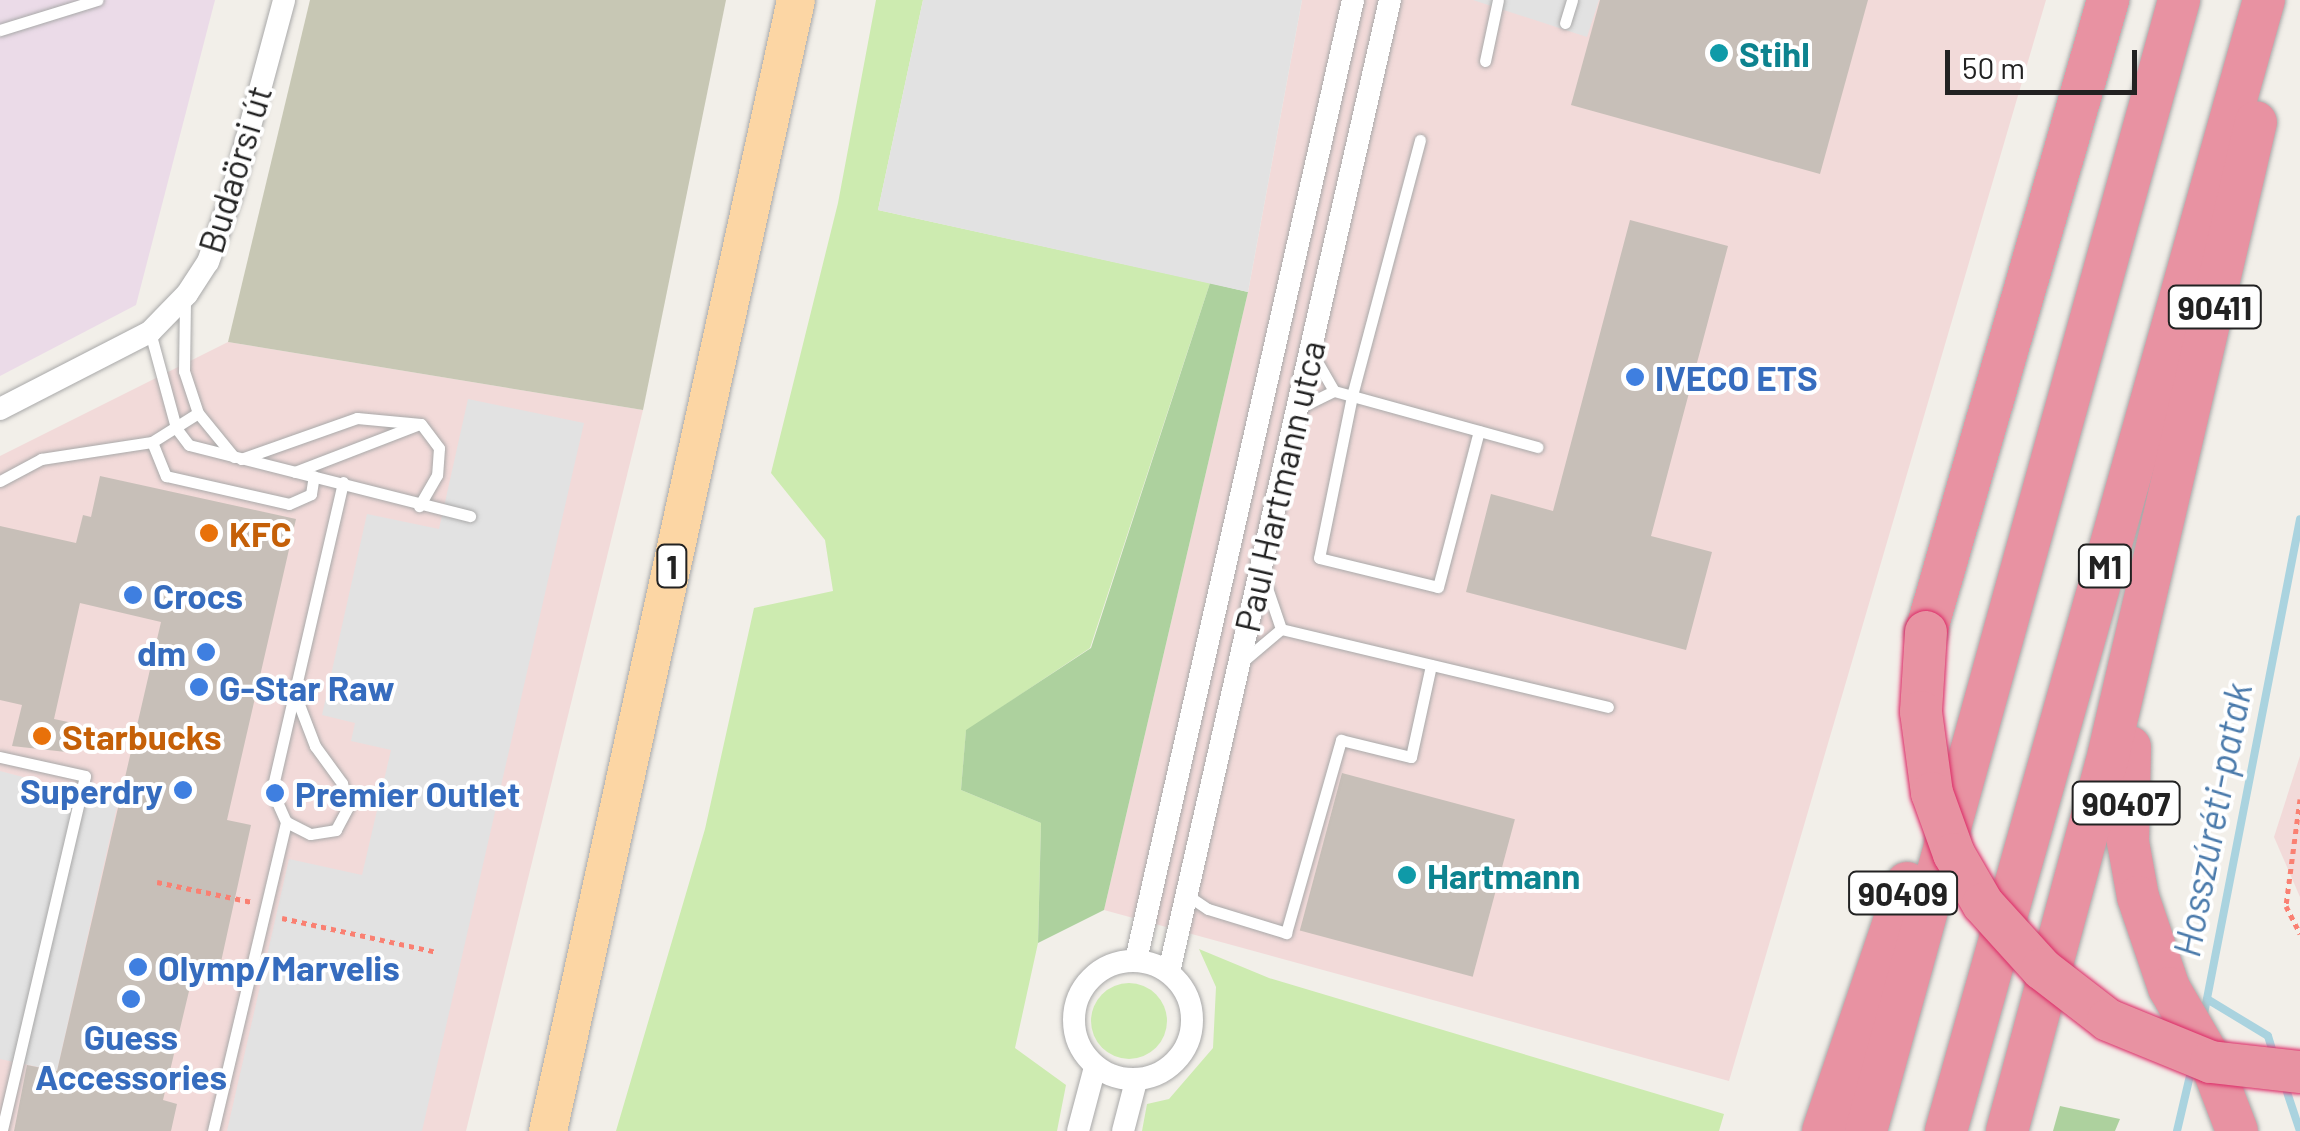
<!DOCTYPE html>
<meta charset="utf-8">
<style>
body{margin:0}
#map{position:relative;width:2300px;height:1131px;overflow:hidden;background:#f2efe9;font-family:Barlow,sans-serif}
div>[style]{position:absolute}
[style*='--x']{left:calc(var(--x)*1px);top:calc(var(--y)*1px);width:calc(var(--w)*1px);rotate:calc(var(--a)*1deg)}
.commercial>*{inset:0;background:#f2dad9}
.industrial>*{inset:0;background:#ebdbe8}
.construction>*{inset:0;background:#c7c7b4}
.grass>*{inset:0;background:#cdebb0}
.round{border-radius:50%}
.forest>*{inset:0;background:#add19e}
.parking>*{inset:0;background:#e2e2e2}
.stream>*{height:8px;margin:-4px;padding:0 4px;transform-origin:4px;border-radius:4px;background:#aad3df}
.building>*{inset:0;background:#c7bfb8;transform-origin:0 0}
.path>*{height:5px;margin-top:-2.5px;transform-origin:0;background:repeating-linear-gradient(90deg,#fa8072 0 5px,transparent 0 10px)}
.roads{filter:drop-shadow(0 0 2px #a9a9a9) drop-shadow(0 0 2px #a9a9a9)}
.lane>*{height:11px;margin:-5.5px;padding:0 5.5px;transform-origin:5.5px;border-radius:5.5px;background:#fff}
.street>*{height:22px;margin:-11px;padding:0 11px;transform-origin:11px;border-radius:11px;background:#fff}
.street>.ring{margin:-11px;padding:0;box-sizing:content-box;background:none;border:22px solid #fff;border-radius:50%}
.primary>*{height:38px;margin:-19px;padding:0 19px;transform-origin:19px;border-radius:19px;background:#fcd6a4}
.highway>*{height:42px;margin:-21px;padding:0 21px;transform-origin:21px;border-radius:21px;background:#e892a2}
.bridges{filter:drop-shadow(0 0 2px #dc2a67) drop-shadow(0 0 2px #dc2a67)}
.highway-bridge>*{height:42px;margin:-21px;padding:0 21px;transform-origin:21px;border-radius:21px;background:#e892a2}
.dots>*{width:28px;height:28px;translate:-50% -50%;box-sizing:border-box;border:5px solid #fff;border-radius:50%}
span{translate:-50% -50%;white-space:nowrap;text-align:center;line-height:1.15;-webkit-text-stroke:8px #fff;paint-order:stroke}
.shield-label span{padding:2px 8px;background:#fff;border:2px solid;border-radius:8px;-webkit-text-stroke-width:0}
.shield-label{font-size:32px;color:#222;font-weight:700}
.culture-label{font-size:35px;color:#0d838f;font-weight:700}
.left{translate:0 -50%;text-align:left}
.street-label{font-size:35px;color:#222}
.shop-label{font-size:35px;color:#366cbe;font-weight:700}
.right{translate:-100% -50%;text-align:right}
.food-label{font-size:35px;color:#c56008;font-weight:700}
.water-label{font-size:38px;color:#4a7aab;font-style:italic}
.scale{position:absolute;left:1945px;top:50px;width:192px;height:45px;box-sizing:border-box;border:5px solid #222;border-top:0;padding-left:12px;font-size:30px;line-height:35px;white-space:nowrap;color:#222;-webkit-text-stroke:8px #fff;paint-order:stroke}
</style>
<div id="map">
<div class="commercial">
<div style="clip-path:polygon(1302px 0,2046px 0,1729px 1081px,1104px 910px,1248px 292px)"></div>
<div style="clip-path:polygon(228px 342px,643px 410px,466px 1131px,0 1131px,0 456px)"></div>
<div style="clip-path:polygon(2300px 756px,2300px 897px,2274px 837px)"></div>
</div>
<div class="industrial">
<div style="clip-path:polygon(0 0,215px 0,136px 305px,0 376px)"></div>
</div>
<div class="construction">
<div style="clip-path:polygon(310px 0,726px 0,643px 410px,228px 342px)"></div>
</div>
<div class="grass">
<div style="clip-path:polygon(876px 0,923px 0,878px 210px,1210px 283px,1090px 648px,966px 731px,961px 790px,1041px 823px,1038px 943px,1015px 1048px,1066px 1085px,1057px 1131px,616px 1131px,705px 829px,754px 608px,833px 591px,825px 540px,771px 473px,838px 203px)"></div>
<div style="clip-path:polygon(1199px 949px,1269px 978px,1724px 1114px,1719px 1131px,1142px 1131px,1147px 1104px,1169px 1099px,1213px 1048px,1216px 987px)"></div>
<div class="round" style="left:1091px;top:983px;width:76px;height:76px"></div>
</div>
<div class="forest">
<div style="clip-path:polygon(1210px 283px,1248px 292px,1104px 910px,1038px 943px,1041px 823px,961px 790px,966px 730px,1091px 648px)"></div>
<div style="clip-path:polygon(2060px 1106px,2120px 1119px,2115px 1131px,2053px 1131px)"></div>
</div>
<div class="parking">
<div style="clip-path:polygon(923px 0,1302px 0,1248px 292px,878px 210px)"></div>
<div style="clip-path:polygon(1473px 0,1599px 0,1587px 37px)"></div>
<div style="clip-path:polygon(468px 399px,584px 423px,422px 1131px,227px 1131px,289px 859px,362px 875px,391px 750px,351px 741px,355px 723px,322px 715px,367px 514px,439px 529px)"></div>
<div style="clip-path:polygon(0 771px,118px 802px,57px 1071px,0 1059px)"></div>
</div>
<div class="stream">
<div style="--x:2207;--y:999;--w:71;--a:31.2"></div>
<div style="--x:2268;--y:1036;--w:21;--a:73"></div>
<div style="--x:2204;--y:1014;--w:504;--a:-79.02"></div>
<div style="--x:2284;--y:1083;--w:51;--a:71.6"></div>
<div style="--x:2177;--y:1131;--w:66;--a:-76.8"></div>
</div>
<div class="building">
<div style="clip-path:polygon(1600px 0,1868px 0,1820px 174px,1571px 105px)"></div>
<div style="clip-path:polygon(1630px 220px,1728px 246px,1651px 536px,1712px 552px,1686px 650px,1466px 592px,1491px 494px,1553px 511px)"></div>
<div style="clip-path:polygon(100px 476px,296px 519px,227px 820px,251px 825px,219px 971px,195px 966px,163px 1100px,177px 1104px,171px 1131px,14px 1131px,27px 1065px,57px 1071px,161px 622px,80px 603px,54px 719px,73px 723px,66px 752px,12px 746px,22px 705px,0 700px,0 526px,76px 543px,83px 515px,91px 517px)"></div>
<div style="left:1342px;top:773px;width:179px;height:163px;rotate:15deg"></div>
</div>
<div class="path">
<div style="--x:2300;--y:799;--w:108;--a:97.5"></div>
<div style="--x:2286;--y:906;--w:31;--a:63"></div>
<div style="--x:157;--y:882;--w:97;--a:11.9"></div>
<div style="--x:282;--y:918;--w:158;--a:12.4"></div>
</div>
<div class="roads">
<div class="lane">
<div style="--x:1565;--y:23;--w:24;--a:-73"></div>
<div style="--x:0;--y:30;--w:102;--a:-17.2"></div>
<div style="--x:1485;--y:61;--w:62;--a:-78"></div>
<div style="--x:1420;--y:140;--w:265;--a:104.9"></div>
<div style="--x:1352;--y:396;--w:165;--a:101.5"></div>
<div style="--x:1319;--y:558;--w:122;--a:13.7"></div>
<div style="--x:1438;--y:587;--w:161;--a:-75.3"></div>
<div style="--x:185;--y:301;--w:70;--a:90.8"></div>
<div style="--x:184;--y:371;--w:44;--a:71.6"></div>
<div style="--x:198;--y:413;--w:57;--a:50.7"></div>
<div style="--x:150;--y:332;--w:99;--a:74.8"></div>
<div style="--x:176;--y:428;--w:21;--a:53"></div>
<div style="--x:189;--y:445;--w:290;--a:14.2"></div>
<div style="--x:1311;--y:351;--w:46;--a:60.1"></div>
<div style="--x:1299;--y:408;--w:39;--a:-26"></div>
<div style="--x:1334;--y:391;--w:211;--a:15.4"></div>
<div style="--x:152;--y:442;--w:37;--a:68"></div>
<div style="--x:166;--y:476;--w:126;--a:12.8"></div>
<div style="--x:289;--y:504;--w:24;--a:-24"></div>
<div style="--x:311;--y:494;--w:18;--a:-81"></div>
<div style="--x:241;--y:459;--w:123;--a:-19.5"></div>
<div style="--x:357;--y:418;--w:64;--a:5.4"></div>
<div style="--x:421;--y:424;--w:30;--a:53"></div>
<div style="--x:439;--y:448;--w:27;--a:94"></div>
<div style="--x:437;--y:475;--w:36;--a:120"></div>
<div style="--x:295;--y:472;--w:131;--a:-21.1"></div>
<div style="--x:0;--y:481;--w:47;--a:-28.2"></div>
<div style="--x:41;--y:459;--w:112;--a:-8.7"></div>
<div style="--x:152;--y:442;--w:54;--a:-32.2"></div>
<div style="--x:1263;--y:576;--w:56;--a:71.2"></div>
<div style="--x:1281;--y:629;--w:336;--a:13.4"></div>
<div style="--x:1242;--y:662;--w:51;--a:-40.2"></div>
<div style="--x:295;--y:694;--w:56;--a:69"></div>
<div style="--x:315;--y:746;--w:46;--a:53.9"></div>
<div style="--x:342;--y:783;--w:25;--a:76"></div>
<div style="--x:348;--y:807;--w:26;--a:118"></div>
<div style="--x:336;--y:830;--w:26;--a:171"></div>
<div style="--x:310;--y:834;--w:27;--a:-153"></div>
<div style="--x:286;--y:822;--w:35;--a:-114"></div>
<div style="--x:272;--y:790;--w:316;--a:-77"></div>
<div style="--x:0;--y:757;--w:87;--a:12.6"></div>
<div style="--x:85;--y:776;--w:365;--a:103.2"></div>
<div style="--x:1187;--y:895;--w:25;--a:34"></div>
<div style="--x:1208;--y:909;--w:82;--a:17.1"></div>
<div style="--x:1286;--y:933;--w:201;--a:-74.1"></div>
<div style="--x:1341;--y:740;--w:72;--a:13.7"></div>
<div style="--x:1411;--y:757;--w:94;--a:-77.7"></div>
<div style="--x:213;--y:1131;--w:318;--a:-76.7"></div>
</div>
<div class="street">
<div style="--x:0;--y:409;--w:169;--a:-27.2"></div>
<div style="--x:150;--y:332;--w:53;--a:-45.8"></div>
<div style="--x:187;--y:294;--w:38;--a:-57"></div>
<div style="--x:208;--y:262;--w:69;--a:-70.5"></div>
<div style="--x:231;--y:197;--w:204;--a:-74.9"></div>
<div style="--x:1136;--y:960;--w:984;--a:-77.26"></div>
<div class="ring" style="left:1074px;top:961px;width:96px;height:96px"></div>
<div style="--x:1169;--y:972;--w:997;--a:-77.19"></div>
<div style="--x:1078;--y:1131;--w:66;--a:-75.1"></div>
<div style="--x:1123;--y:1131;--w:52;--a:-75.4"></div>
</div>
<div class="primary">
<div style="--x:548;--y:1131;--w:1158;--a:-77.63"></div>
</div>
<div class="highway">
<div style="--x:1926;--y:632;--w:658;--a:-73.93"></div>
<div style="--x:2130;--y:747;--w:95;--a:91.2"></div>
<div style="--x:2128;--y:842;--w:56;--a:79.7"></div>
<div style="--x:2138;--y:897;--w:96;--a:71.2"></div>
<div style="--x:2169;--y:988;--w:78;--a:59.8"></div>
<div style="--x:2208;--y:1055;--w:81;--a:69.1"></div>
<div style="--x:1823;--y:1131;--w:262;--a:-71.3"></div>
<div style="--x:1866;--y:1131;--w:1174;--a:-74.53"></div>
<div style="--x:1946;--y:1131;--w:1175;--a:-74.3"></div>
<div style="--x:2007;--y:1131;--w:379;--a:-74.9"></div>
<div style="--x:2106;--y:765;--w:660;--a:-76.87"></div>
</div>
</div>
<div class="bridges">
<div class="highway-bridge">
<div style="--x:1926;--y:632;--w:80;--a:93.6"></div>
<div style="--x:1921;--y:712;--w:82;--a:82.3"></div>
<div style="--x:1932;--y:793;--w:65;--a:70.2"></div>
<div style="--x:1954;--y:854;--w:58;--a:59.9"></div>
<div style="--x:1983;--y:904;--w:88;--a:47.8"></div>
<div style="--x:2042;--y:969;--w:83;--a:37.7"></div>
<div style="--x:2108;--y:1020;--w:111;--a:22.2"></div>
<div style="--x:2211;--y:1062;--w:90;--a:6.4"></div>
</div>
</div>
<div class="dots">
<div style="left:1719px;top:53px;background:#0f9aa8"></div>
<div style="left:1635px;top:377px;background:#3f7fe0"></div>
<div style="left:209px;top:533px;background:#e8710a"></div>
<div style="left:133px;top:595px;background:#3f7fe0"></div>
<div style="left:206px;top:652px;background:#3f7fe0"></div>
<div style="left:199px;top:687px;background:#3f7fe0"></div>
<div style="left:42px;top:736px;background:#e8710a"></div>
<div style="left:183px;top:790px;background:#3f7fe0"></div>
<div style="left:275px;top:793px;background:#3f7fe0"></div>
<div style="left:1407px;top:875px;background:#0f9aa8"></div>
<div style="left:138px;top:967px;background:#3f7fe0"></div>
<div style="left:131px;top:999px;background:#3f7fe0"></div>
</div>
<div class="shield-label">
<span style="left:2215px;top:307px">90411</span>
<span style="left:672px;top:566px">1</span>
<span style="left:2105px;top:566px">M1</span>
<span style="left:2126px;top:803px">90407</span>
<span style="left:1903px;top:893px">90409</span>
</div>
<div class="culture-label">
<span class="left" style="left:1739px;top:53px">Stihl</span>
<span class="left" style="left:1427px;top:875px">Hartmann</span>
</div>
<div class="street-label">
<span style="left:234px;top:169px;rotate:-73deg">Budaörsi út</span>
<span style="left:1279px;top:486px;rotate:-77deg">Paul Hartmann utca</span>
</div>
<div class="shop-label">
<span class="left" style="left:1655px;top:377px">IVECO ETS</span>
<span class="left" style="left:153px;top:595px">Crocs</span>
<span class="right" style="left:186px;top:652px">dm</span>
<span class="left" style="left:219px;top:687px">G-Star Raw</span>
<span class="right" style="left:163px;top:790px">Superdry</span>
<span class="left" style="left:295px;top:793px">Premier Outlet</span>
<span class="left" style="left:158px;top:967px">Olymp/Marvelis</span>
<span style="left:131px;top:1056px">Guess<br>Accessories</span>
</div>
<div class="food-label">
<span class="left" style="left:229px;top:533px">KFC</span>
<span class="left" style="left:62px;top:736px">Starbucks</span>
</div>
<div class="water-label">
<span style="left:2212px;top:820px;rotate:-79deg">Hosszúréti-patak</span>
</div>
<div class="scale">50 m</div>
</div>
